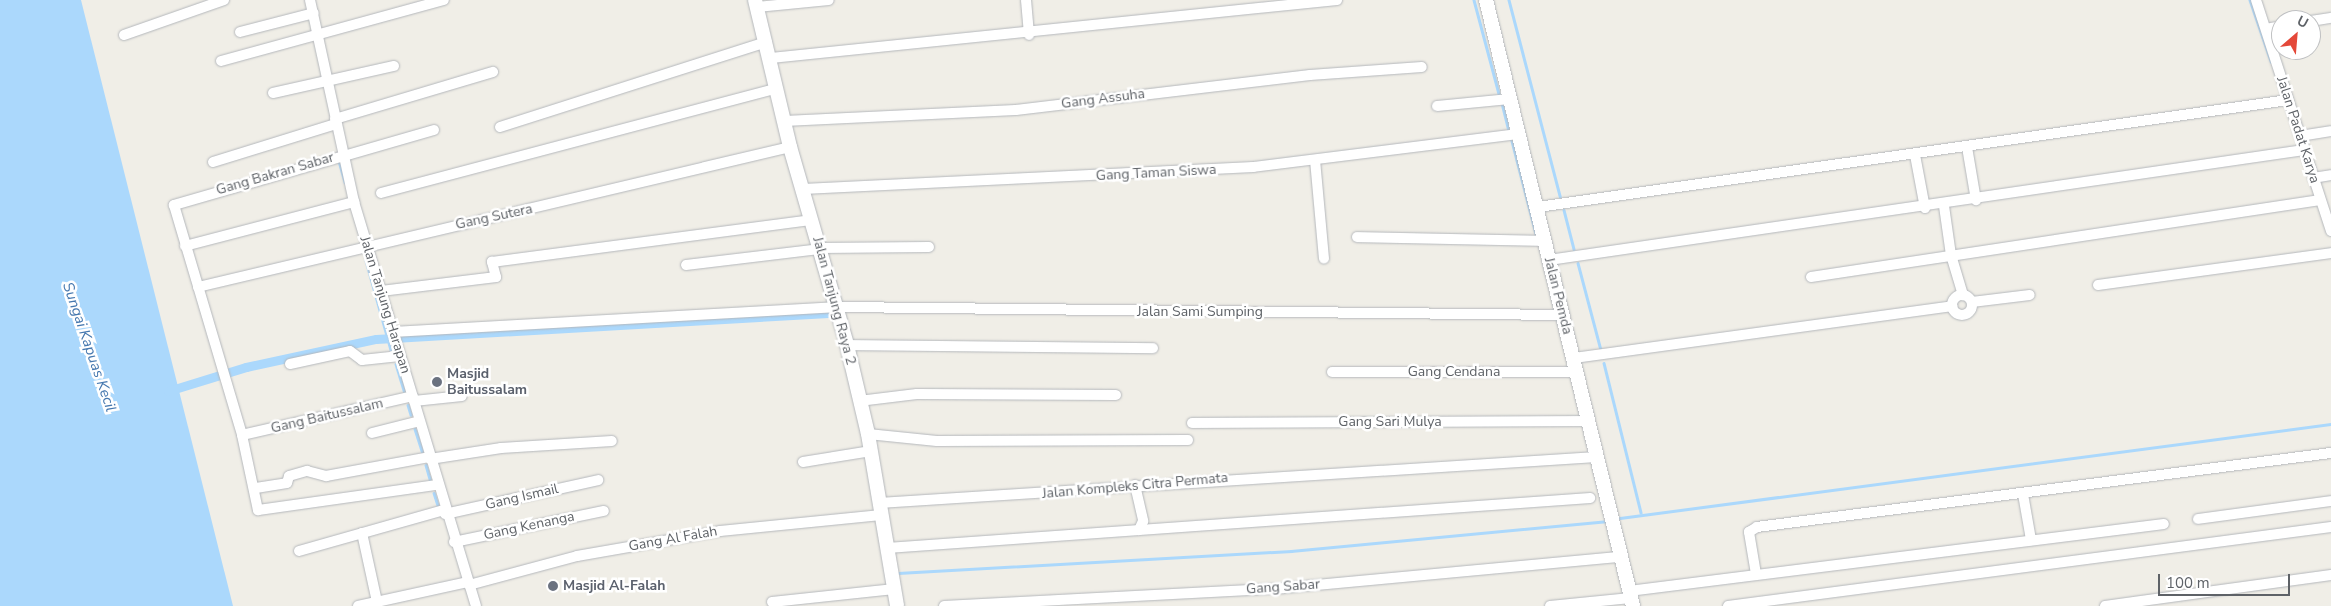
<!DOCTYPE html>
<style>
body{margin:0}
#map{position:relative;width:2331px;height:606px;overflow:hidden;background:#f0eee7;font-family:"Nunito Sans",sans-serif}
div>[style]{position:absolute}
[style*='--x']{left:calc(var(--x)*1px);top:calc(var(--y)*1px);width:calc(var(--w)*1px);rotate:calc(var(--a)*1deg)}
.water>*{inset:0;background:#abd8fc}
.stream>*{height:2.5px;margin:-1.25px;padding:0 1.25px;transform-origin:1.25px;border-radius:1.25px;background:#abd8fc}
.canal>*{height:9px;margin:-4.5px;padding:0 4.5px;transform-origin:4.5px;border-radius:4.5px;background:#abd8fc}
.roads{filter:drop-shadow(0 0 1px #b4b7bb) drop-shadow(0 0 1px #b4b7bb)}
.street>*{height:10px;margin:-5px;padding:0 5px;transform-origin:5px;border-radius:5px;background:#fff}
.street>.ring{margin:-5px;padding:0;box-sizing:content-box;background:none;border:10px solid #fff;border-radius:50%}
.secondary>*{height:14px;margin:-7px;padding:0 7px;transform-origin:7px;border-radius:7px;background:#fff}
.dots>*{width:14px;height:14px;translate:-50% -50%;box-sizing:border-box;border:2px solid #fff;border-radius:50%}
span{translate:-50% -50%;white-space:nowrap;text-align:center;line-height:1.15;-webkit-text-stroke:5px #fff;paint-order:stroke}
.street-label{font-size:14px;color:#5e6267}
.worship-label{font-size:14px;color:#5b616d;font-weight:700}
.left{translate:0 -50%;text-align:left}
.water-label{font-size:15px;color:#4678af;font-style:italic}
.north{position:absolute;left:2271px;top:10px;width:50px;height:50px;box-sizing:border-box;background:#fff;border:1px solid #bfc0c2;border-radius:50%;rotate:27deg;font-size:14px;font-weight:700;line-height:20px;text-align:center;color:#5e6267}
.north::after{content:'';display:block;margin:auto;width:18px;height:22px;background:#e44839;clip-path:polygon(50% 0,100% 100%,50% 72%,0 100%)}
.scale{position:absolute;left:2158px;top:574px;width:132px;height:22px;box-sizing:border-box;border:2px solid #5e6267;border-top:0;padding-left:6px;font-size:15px;line-height:18px;white-space:nowrap;color:#5e6267;-webkit-text-stroke:4px #fff;paint-order:stroke}
</style>
<div id="map">
<div class="water">
<div style="clip-path:polygon(0 0,81px 0,233px 606px,0 606px)"></div>
</div>
<div class="stream">
<div style="--x:1474;--y:0;--w:101;--a:75.1"></div>
<div style="--x:1509;--y:0;--w:203;--a:75.4"></div>
<div style="--x:2250;--y:0;--w:65;--a:71"></div>
<div style="--x:1502;--y:103;--w:29;--a:76"></div>
<div style="--x:1511;--y:137;--w:100;--a:75.5"></div>
<div style="--x:339;--y:161;--w:22;--a:74"></div>
<div style="--x:1564;--y:210;--w:40;--a:75.6"></div>
<div style="--x:366;--y:260;--w:93;--a:74.5"></div>
<div style="--x:1578;--y:263;--w:90;--a:75.2"></div>
<div style="--x:1604;--y:363;--w:154;--a:76.1"></div>
<div style="--x:396;--y:364;--w:28;--a:73"></div>
<div style="--x:408;--y:405;--w:10;--a:73"></div>
<div style="--x:415;--y:429;--w:23;--a:72"></div>
<div style="--x:426;--y:465;--w:15;--a:74"></div>
<div style="--x:434;--y:493;--w:13;--a:72"></div>
<div style="--x:1620;--y:518;--w:717;--a:-7.53"></div>
<div style="--x:898;--y:573;--w:394;--a:-3.2"></div>
<div style="--x:1291;--y:551;--w:316;--a:-5.4"></div>
</div>
<div class="canal">
<div style="--x:168;--y:391;--w:82;--a:-17.1"></div>
<div style="--x:246;--y:367;--w:133;--a:-12.2"></div>
<div style="--x:376;--y:339;--w:453;--a:-3.3"></div>
</div>
<div class="roads">
<div class="street">
<div style="--x:310;--y:0;--w:207;--a:77.7"></div>
<div style="--x:354;--y:202;--w:422;--a:73.2"></div>
<div style="--x:1026;--y:0;--w:35;--a:85"></div>
<div style="--x:2256;--y:0;--w:243;--a:72"></div>
<div style="--x:757;--y:7;--w:72;--a:-5.6"></div>
<div style="--x:2311;--y:21;--w:20;--a:-9"></div>
<div style="--x:2266;--y:29;--w:15;--a:-11"></div>
<div style="--x:240;--y:32;--w:76;--a:-14.4"></div>
<div style="--x:124;--y:35;--w:106;--a:-19.3"></div>
<div style="--x:771;--y:58;--w:569;--a:-5.85"></div>
<div style="--x:221;--y:61;--w:231;--a:-15.3"></div>
<div style="--x:273;--y:93;--w:124;--a:-12.6"></div>
<div style="--x:1437;--y:106;--w:73;--a:-5.5"></div>
<div style="--x:335;--y:119;--w:165;--a:-16.6"></div>
<div style="--x:784;--y:121;--w:232;--a:-2.7"></div>
<div style="--x:1016;--y:110;--w:296;--a:-6.8"></div>
<div style="--x:1310;--y:75;--w:112;--a:-4.1"></div>
<div style="--x:500;--y:127;--w:280;--a:-17.7"></div>
<div style="--x:434;--y:130;--w:271;--a:163.9"></div>
<div style="--x:174;--y:205;--w:240;--a:73.5"></div>
<div style="--x:242;--y:435;--w:77;--a:78"></div>
<div style="--x:258;--y:510;--w:181;--a:-8"></div>
<div style="--x:2300;--y:136;--w:31;--a:-9"></div>
<div style="--x:1967;--y:147;--w:54;--a:80.4"></div>
<div style="--x:1915;--y:155;--w:54;--a:79.3"></div>
<div style="--x:1315;--y:160;--w:99;--a:84.8"></div>
<div style="--x:213;--y:162;--w:129;--a:-17.2"></div>
<div style="--x:2313;--y:178;--w:18;--a:-9"></div>
<div style="--x:803;--y:189;--w:451;--a:-2.8"></div>
<div style="--x:1253;--y:167;--w:268;--a:-7.1"></div>
<div style="--x:381;--y:193;--w:408;--a:-14.8"></div>
<div style="--x:1944;--y:206;--w:49;--a:81.9"></div>
<div style="--x:1951;--y:255;--w:42;--a:73.3"></div>
<div style="--x:1538;--y:207;--w:758;--a:-8.12"></div>
<div style="--x:1357;--y:237;--w:187;--a:1.2"></div>
<div style="--x:185;--y:246;--w:175;--a:-14.6"></div>
<div style="--x:820;--y:248;--w:109;--a:-0.5"></div>
<div style="--x:1549;--y:260;--w:763;--a:-8.29"></div>
<div style="--x:686;--y:265;--w:136;--a:-6.8"></div>
<div style="--x:1811;--y:277;--w:515;--a:-8.6"></div>
<div style="--x:2098;--y:285;--w:235;--a:-7.8"></div>
<div style="--x:198;--y:287;--w:608;--a:-13.31"></div>
<div style="--x:381;--y:291;--w:116;--a:-6.9"></div>
<div style="--x:496;--y:277;--w:16;--a:-105"></div>
<div style="--x:492;--y:262;--w:323;--a:-7.5"></div>
<div class="ring" style="left:1952px;top:295px;width:10px;height:10px"></div>
<div style="--x:1972;--y:302;--w:58;--a:-6.9"></div>
<div style="--x:393;--y:332;--w:446;--a:-3.2"></div>
<div style="--x:838;--y:307;--w:724;--a:0.63"></div>
<div style="--x:847;--y:345;--w:306;--a:0.6"></div>
<div style="--x:1574;--y:358;--w:382;--a:-7.8"></div>
<div style="--x:290;--y:364;--w:61;--a:-12.2"></div>
<div style="--x:350;--y:351;--w:15;--a:37"></div>
<div style="--x:362;--y:360;--w:38;--a:-6"></div>
<div style="--x:1332;--y:372;--w:245;--a:0"></div>
<div style="--x:414;--y:401;--w:48;--a:-5.9"></div>
<div style="--x:859;--y:401;--w:58;--a:-6.9"></div>
<div style="--x:917;--y:394;--w:199;--a:0.3"></div>
<div style="--x:1192;--y:423;--w:396;--a:-0.3"></div>
<div style="--x:372;--y:433;--w:49;--a:-14"></div>
<div style="--x:868;--y:434;--w:69;--a:5.8"></div>
<div style="--x:937;--y:441;--w:251;--a:-0.2"></div>
<div style="--x:242;--y:435;--w:175;--a:-12.8"></div>
<div style="--x:430;--y:459;--w:72;--a:-8.8"></div>
<div style="--x:501;--y:448;--w:111;--a:-3.6"></div>
<div style="--x:803;--y:462;--w:69;--a:-9.2"></div>
<div style="--x:1135;--y:485;--w:37;--a:77"></div>
<div style="--x:1143;--y:521;--w:10;--a:114"></div>
<div style="--x:256;--y:488;--w:31;--a:-9"></div>
<div style="--x:287;--y:483;--w:7;--a:-74"></div>
<div style="--x:289;--y:476;--w:19;--a:-16"></div>
<div style="--x:307;--y:471;--w:20;--a:15"></div>
<div style="--x:326;--y:476;--w:106;--a:-10.4"></div>
<div style="--x:2023;--y:494;--w:47;--a:80.1"></div>
<div style="--x:879;--y:503;--w:719;--a:-3.67"></div>
<div style="--x:445;--y:514;--w:157;--a:-12.5"></div>
<div style="--x:2198;--y:519;--w:134;--a:-7.7"></div>
<div style="--x:362;--y:533;--w:71;--a:77.7"></div>
<div style="--x:454;--y:542;--w:153;--a:-11.7"></div>
<div style="--x:887;--y:548;--w:705;--a:-4.07"></div>
<div style="--x:299;--y:551;--w:151;--a:-15.8"></div>
<div style="--x:1756;--y:574;--w:43;--a:-99.5"></div>
<div style="--x:1749;--y:532;--w:9;--a:-32"></div>
<div style="--x:1757;--y:527;--w:579;--a:-7.35"></div>
<div style="--x:469;--y:585;--w:112;--a:-15"></div>
<div style="--x:577;--y:556;--w:145;--a:-9.9"></div>
<div style="--x:720;--y:531;--w:162;--a:-5.7"></div>
<div style="--x:1629;--y:591;--w:539;--a:-7.14"></div>
<div style="--x:772;--y:602;--w:123;--a:-6.1"></div>
<div style="--x:358;--y:606;--w:113;--a:-12.3"></div>
<div style="--x:944;--y:606;--w:340;--a:-3"></div>
<div style="--x:1284;--y:588;--w:338;--a:-5.3"></div>
<div style="--x:1550;--y:606;--w:81;--a:-5.6"></div>
<div style="--x:1728;--y:606;--w:608;--a:-7.46"></div>
<div style="--x:2105;--y:606;--w:228;--a:-7.8"></div>
</div>
<div class="secondary">
<div style="--x:755;--y:0;--w:151;--a:76.6"></div>
<div style="--x:790;--y:147;--w:206;--a:73.9"></div>
<div style="--x:847;--y:345;--w:91;--a:76.7"></div>
<div style="--x:868;--y:434;--w:174;--a:80.4"></div>
<div style="--x:1486;--y:0;--w:624;--a:76.36"></div>
</div>
</div>
<div class="dots">
<div style="left:437px;top:382px;background:#6b7280"></div>
<div style="left:553px;top:586px;background:#6b7280"></div>
</div>
<div class="street-label">
<span style="left:1103px;top:99px;rotate:-7deg">Gang Assuha</span>
<span style="left:2298px;top:130px;rotate:72deg">Jalan Padat Karya</span>
<span style="left:1156px;top:173px;rotate:-3deg">Gang Taman Siswa</span>
<span style="left:275px;top:174px;rotate:-16deg">Gang Bakran Sabar</span>
<span style="left:494px;top:217px;rotate:-12deg">Gang Sutera</span>
<span style="left:1558px;top:296px;rotate:76deg">Jalan Pemda</span>
<span style="left:834px;top:301px;rotate:75deg">Jalan Tanjung Raya 2</span>
<span style="left:385px;top:305px;rotate:73deg">Jalan Tanjung Harapan</span>
<span style="left:1200px;top:312px">Jalan Sami Sumping</span>
<span style="left:1454px;top:372px">Gang Cendana</span>
<span style="left:327px;top:416px;rotate:-13deg">Gang Baitussalam</span>
<span style="left:1390px;top:422px">Gang Sari Mulya</span>
<span style="left:1135px;top:486px;rotate:-5deg">Jalan Kompleks Citra Permata</span>
<span style="left:522px;top:497px;rotate:-13deg">Gang Ismail</span>
<span style="left:529px;top:526px;rotate:-12deg">Gang Kenanga</span>
<span style="left:673px;top:539px;rotate:-10deg">Gang Al Falah</span>
<span style="left:1283px;top:587px;rotate:-4deg">Gang Sabar</span>
</div>
<div class="worship-label">
<span class="left" style="left:447px;top:382px">Masjid<br>Baitussalam</span>
<span class="left" style="left:563px;top:586px">Masjid Al-Falah</span>
</div>
<div class="water-label">
<span style="left:89px;top:347px;rotate:71deg">Sungai Kapuas Kecil</span>
</div>
<div class="north">U</div>
<div class="scale">100 m</div>
</div>
